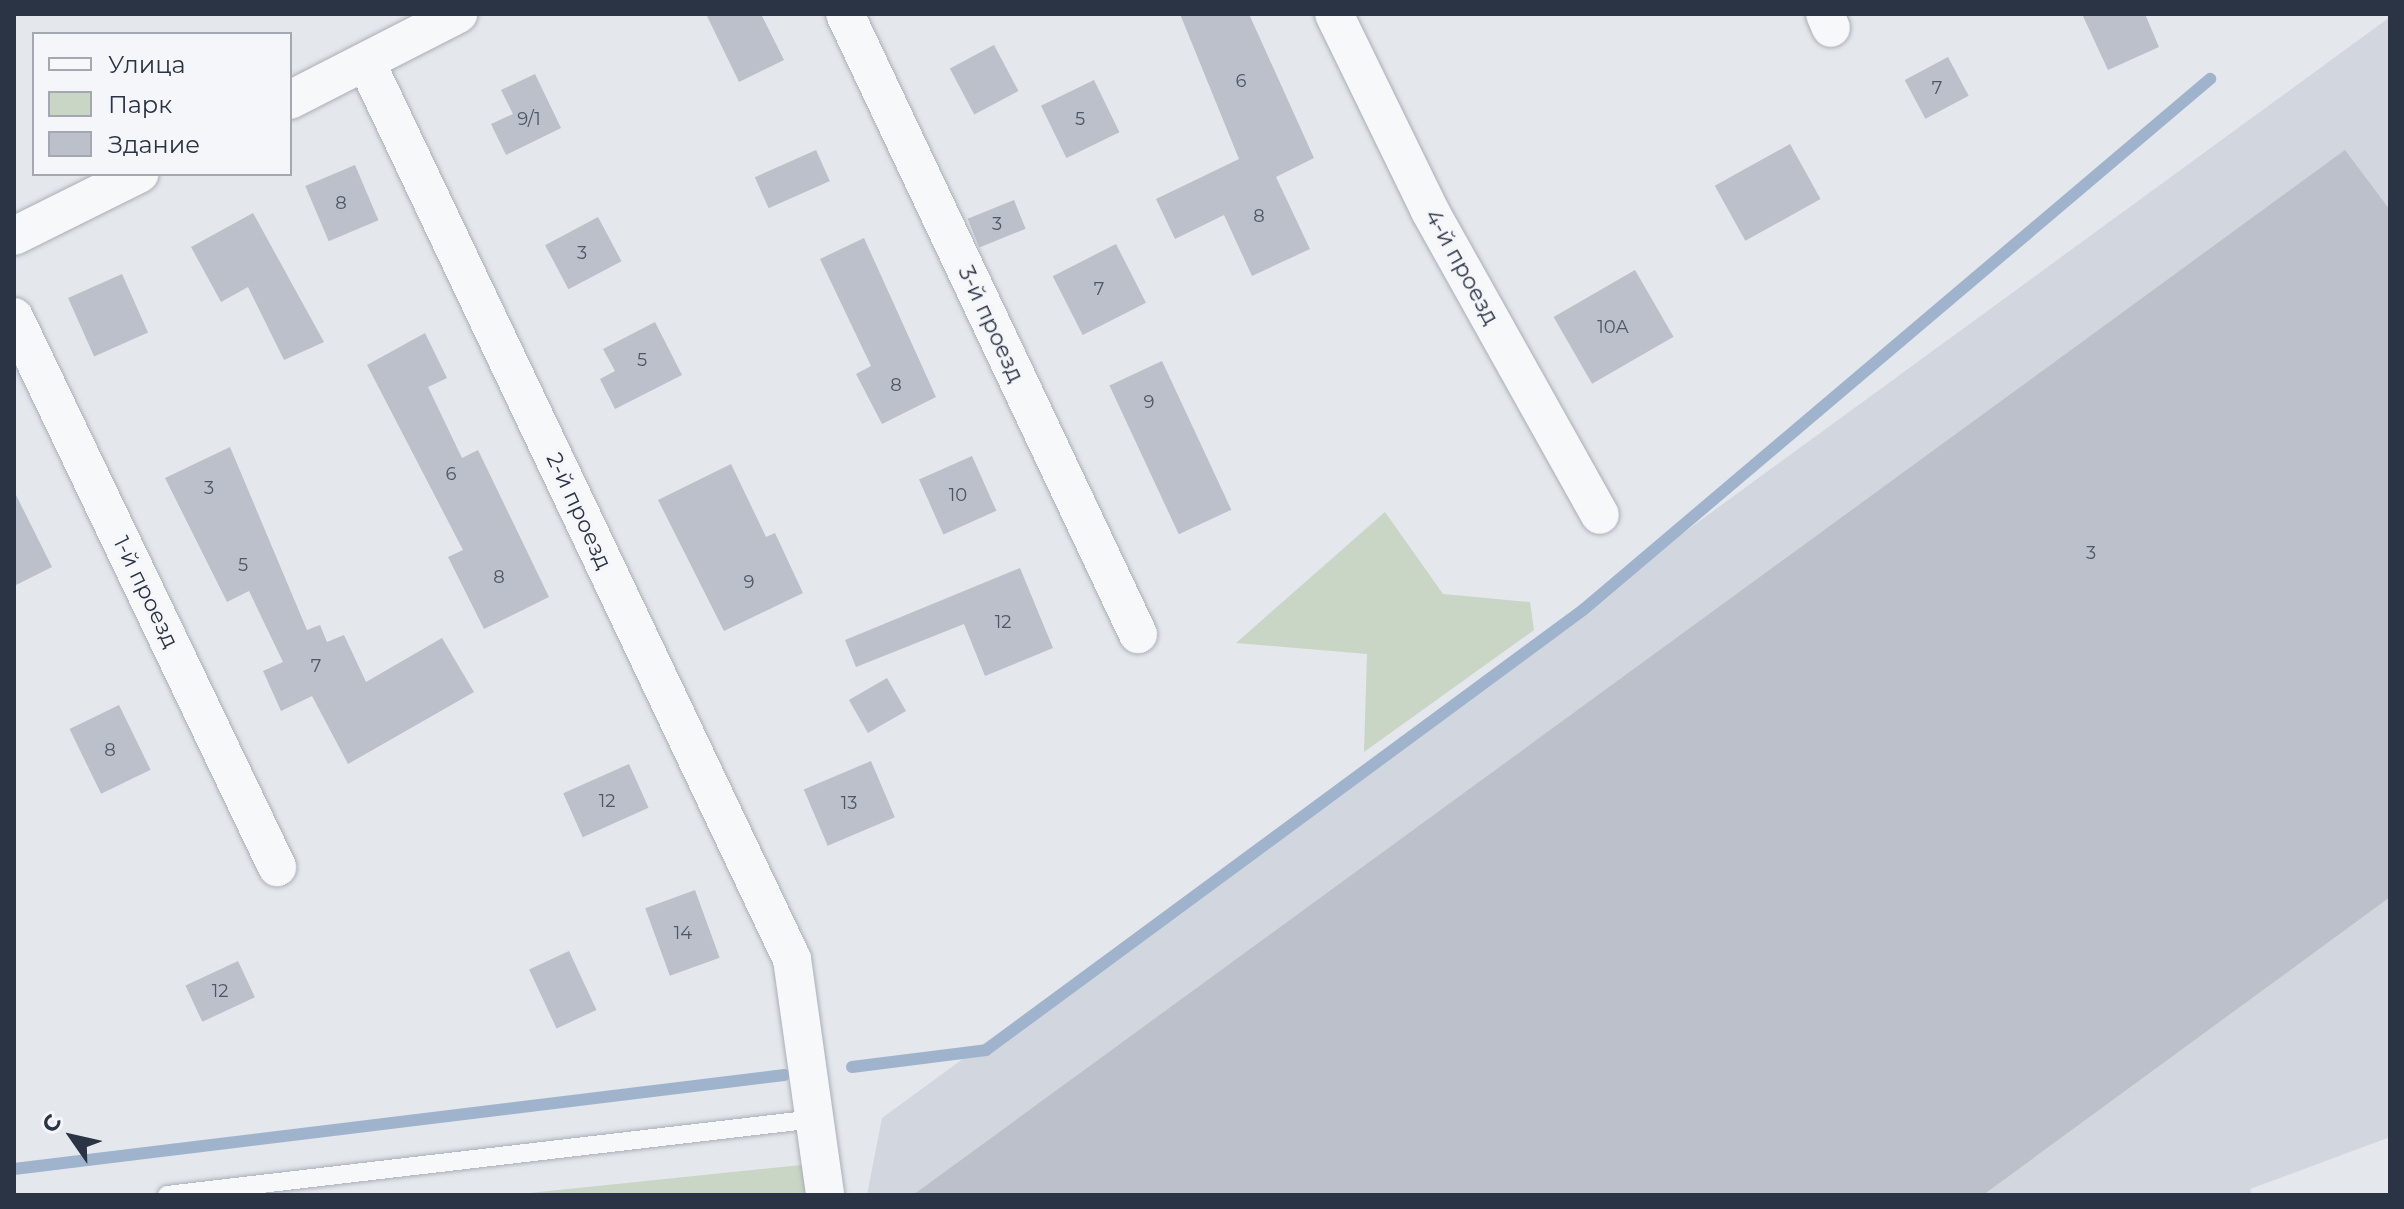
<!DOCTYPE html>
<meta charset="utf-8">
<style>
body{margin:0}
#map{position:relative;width:2404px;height:1209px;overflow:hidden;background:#e4e7ec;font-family:Montserrat,sans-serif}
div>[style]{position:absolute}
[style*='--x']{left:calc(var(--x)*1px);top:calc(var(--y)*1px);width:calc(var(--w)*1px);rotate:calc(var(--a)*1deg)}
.built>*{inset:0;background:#d2d6de}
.green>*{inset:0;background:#c9d6c5}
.stream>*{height:12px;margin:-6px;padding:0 6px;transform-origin:6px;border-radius:6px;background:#9fb4cc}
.building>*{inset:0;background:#bbc0ca;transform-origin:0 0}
.roads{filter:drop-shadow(0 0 2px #a9aeb7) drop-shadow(0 0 2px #a9aeb7)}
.lane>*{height:18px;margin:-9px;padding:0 9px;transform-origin:9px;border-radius:9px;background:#f7f8fa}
.street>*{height:38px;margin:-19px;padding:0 19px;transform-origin:19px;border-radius:19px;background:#f7f8fa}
span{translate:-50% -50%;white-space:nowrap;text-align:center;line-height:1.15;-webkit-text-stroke:6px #f4f6f9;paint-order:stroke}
.number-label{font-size:18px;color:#4f5766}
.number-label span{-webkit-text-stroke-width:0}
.street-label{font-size:22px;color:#2b3445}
.frame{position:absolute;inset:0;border:16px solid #2b3445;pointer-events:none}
.legend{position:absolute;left:32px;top:32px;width:260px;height:144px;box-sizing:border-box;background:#f4f6f9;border:2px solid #a4a8b1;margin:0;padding:10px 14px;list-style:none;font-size:24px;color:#2b3445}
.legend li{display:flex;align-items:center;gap:16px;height:40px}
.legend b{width:40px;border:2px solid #a4a8b1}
.north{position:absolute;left:32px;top:1097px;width:80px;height:80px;-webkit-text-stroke:6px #f4f6f9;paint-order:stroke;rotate:304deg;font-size:22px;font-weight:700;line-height:32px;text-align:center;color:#2b3445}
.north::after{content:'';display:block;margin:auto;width:28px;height:36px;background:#2b3445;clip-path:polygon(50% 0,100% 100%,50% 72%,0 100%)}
</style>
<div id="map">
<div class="built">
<div style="clip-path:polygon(2390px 17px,2390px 1137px,2250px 1189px,2252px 1195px,867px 1195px,882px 1118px)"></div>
</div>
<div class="green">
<div style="clip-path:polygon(1385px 512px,1443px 594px,1530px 602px,1534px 630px,1364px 752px,1367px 654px,1236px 643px)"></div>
<div style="clip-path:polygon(821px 1163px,825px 1195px,510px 1195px)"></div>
</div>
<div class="stream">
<div style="--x:852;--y:1067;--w:135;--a:-7.2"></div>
<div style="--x:986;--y:1050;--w:742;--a:-36.39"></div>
<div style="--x:1583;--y:610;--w:822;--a:-40.26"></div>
<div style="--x:14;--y:1169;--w:776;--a:-6.96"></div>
</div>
<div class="building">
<div style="clip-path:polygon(706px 14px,761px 14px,784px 60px,739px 82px)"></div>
<div style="clip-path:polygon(1180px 14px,1249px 14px,1314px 158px,1276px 177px,1310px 249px,1252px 276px,1224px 215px,1175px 239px,1156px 199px,1239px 159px)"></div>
<div style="clip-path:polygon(2082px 14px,2145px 14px,2159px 47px,2108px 70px)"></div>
<div style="left:994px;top:45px;width:52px;height:50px;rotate:62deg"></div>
<div style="left:1948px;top:57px;width:44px;height:49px;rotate:62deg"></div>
<div style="clip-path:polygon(535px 74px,561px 128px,506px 155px,491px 124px,513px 114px,501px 90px)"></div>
<div style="left:1094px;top:80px;width:58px;height:59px;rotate:64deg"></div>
<div style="left:1790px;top:144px;width:63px;height:86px;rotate:61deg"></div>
<div style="left:816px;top:150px;width:34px;height:67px;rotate:66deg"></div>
<div style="clip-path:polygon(2345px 150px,2390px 210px,2390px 897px,1983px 1195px,913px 1195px)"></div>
<div style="left:355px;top:165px;width:60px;height:54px;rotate:67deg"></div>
<div style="left:1014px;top:200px;width:31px;height:50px;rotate:68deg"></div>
<div style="clip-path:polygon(253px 213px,324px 342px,284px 360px,248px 287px,221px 302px,191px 247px)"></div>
<div style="left:598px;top:217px;width:50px;height:60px;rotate:62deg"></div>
<div style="clip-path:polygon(864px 238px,936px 397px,882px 424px,856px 374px,871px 366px,820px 259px)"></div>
<div style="left:1116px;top:244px;width:66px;height:71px;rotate:63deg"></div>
<div style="left:1635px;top:270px;width:77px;height:94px;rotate:60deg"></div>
<div style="left:122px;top:274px;width:64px;height:59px;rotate:66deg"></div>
<div style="clip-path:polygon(655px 322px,682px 375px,615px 409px,600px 379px,615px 371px,603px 349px)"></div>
<div style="clip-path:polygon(425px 333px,447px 378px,428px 387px,462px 458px,478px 450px,549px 597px,484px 629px,448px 557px,463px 550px,367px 365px)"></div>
<div style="left:1162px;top:361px;width:164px;height:58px;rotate:65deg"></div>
<div style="clip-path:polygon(230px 447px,307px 630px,320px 625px,327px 642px,344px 635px,366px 682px,442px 638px,474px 692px,348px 764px,312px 696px,281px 711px,263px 671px,283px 662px,249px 591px,227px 602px,165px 478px)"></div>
<div style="left:972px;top:456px;width:60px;height:58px;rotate:66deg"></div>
<div style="clip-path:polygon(731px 464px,766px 537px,775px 533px,803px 593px,724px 631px,658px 500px)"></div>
<div style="clip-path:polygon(14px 491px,52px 567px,14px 586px)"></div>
<div style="clip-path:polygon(1020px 568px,1053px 648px,985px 676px,964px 624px,856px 667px,845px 640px)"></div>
<div style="left:887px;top:678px;width:38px;height:44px;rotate:60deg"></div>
<div style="left:119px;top:705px;width:72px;height:55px;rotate:64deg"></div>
<div style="left:871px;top:761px;width:61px;height:73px;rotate:67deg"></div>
<div style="left:629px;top:764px;width:48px;height:72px;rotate:66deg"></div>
<div style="left:695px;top:890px;width:72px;height:53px;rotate:70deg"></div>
<div style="left:569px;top:951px;width:65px;height:44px;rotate:65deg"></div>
<div style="left:238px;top:961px;width:40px;height:58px;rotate:65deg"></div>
</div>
<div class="roads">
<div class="lane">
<div style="--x:167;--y:1195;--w:652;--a:-6.69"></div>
</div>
<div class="street">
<div style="--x:845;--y:14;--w:686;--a:64.71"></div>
<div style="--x:1334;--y:14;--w:219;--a:64"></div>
<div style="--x:1430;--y:211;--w:348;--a:60.8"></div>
<div style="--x:1825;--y:14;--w:15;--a:67"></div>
<div style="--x:366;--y:62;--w:993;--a:64.6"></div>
<div style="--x:792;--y:959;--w:238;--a:82"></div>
<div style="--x:290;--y:100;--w:189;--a:-27.1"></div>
<div style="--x:14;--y:236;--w:140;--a:-26.4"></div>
<div style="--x:14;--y:317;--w:610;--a:64.44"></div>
</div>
</div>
<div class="number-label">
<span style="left:1241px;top:81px">6</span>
<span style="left:1937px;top:88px">7</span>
<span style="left:529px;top:119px">9/1</span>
<span style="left:1080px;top:119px">5</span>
<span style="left:341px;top:203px">8</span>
<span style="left:1259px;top:216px">8</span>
<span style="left:997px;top:224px">3</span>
<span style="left:582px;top:253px">3</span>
<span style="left:1099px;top:289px">7</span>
<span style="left:1613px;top:327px">10А</span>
<span style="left:642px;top:360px">5</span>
<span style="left:896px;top:385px">8</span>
<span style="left:1149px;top:402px">9</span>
<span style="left:451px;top:474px">6</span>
<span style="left:209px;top:488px">3</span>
<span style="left:958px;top:495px">10</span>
<span style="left:2091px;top:553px">3</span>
<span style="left:243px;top:565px">5</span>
<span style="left:499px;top:577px">8</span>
<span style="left:749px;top:582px">9</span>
<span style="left:1003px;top:622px">12</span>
<span style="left:316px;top:666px">7</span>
<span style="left:110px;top:750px">8</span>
<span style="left:607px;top:801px">12</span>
<span style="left:849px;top:803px">13</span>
<span style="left:683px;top:933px">14</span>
<span style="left:220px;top:991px">12</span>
</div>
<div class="street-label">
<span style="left:1462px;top:267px;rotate:61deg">4-й проезд</span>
<span style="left:991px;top:324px;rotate:65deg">3-й проезд</span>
<span style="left:579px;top:511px;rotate:65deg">2-й проезд</span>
<span style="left:146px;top:592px;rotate:64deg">1-й проезд</span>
</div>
<div class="frame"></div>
<ul class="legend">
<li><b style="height:10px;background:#f7f8fa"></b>Улица</li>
<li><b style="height:22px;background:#c9d6c5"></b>Парк</li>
<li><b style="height:22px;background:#bbc0ca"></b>Здание</li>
</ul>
<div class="north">С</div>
</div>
